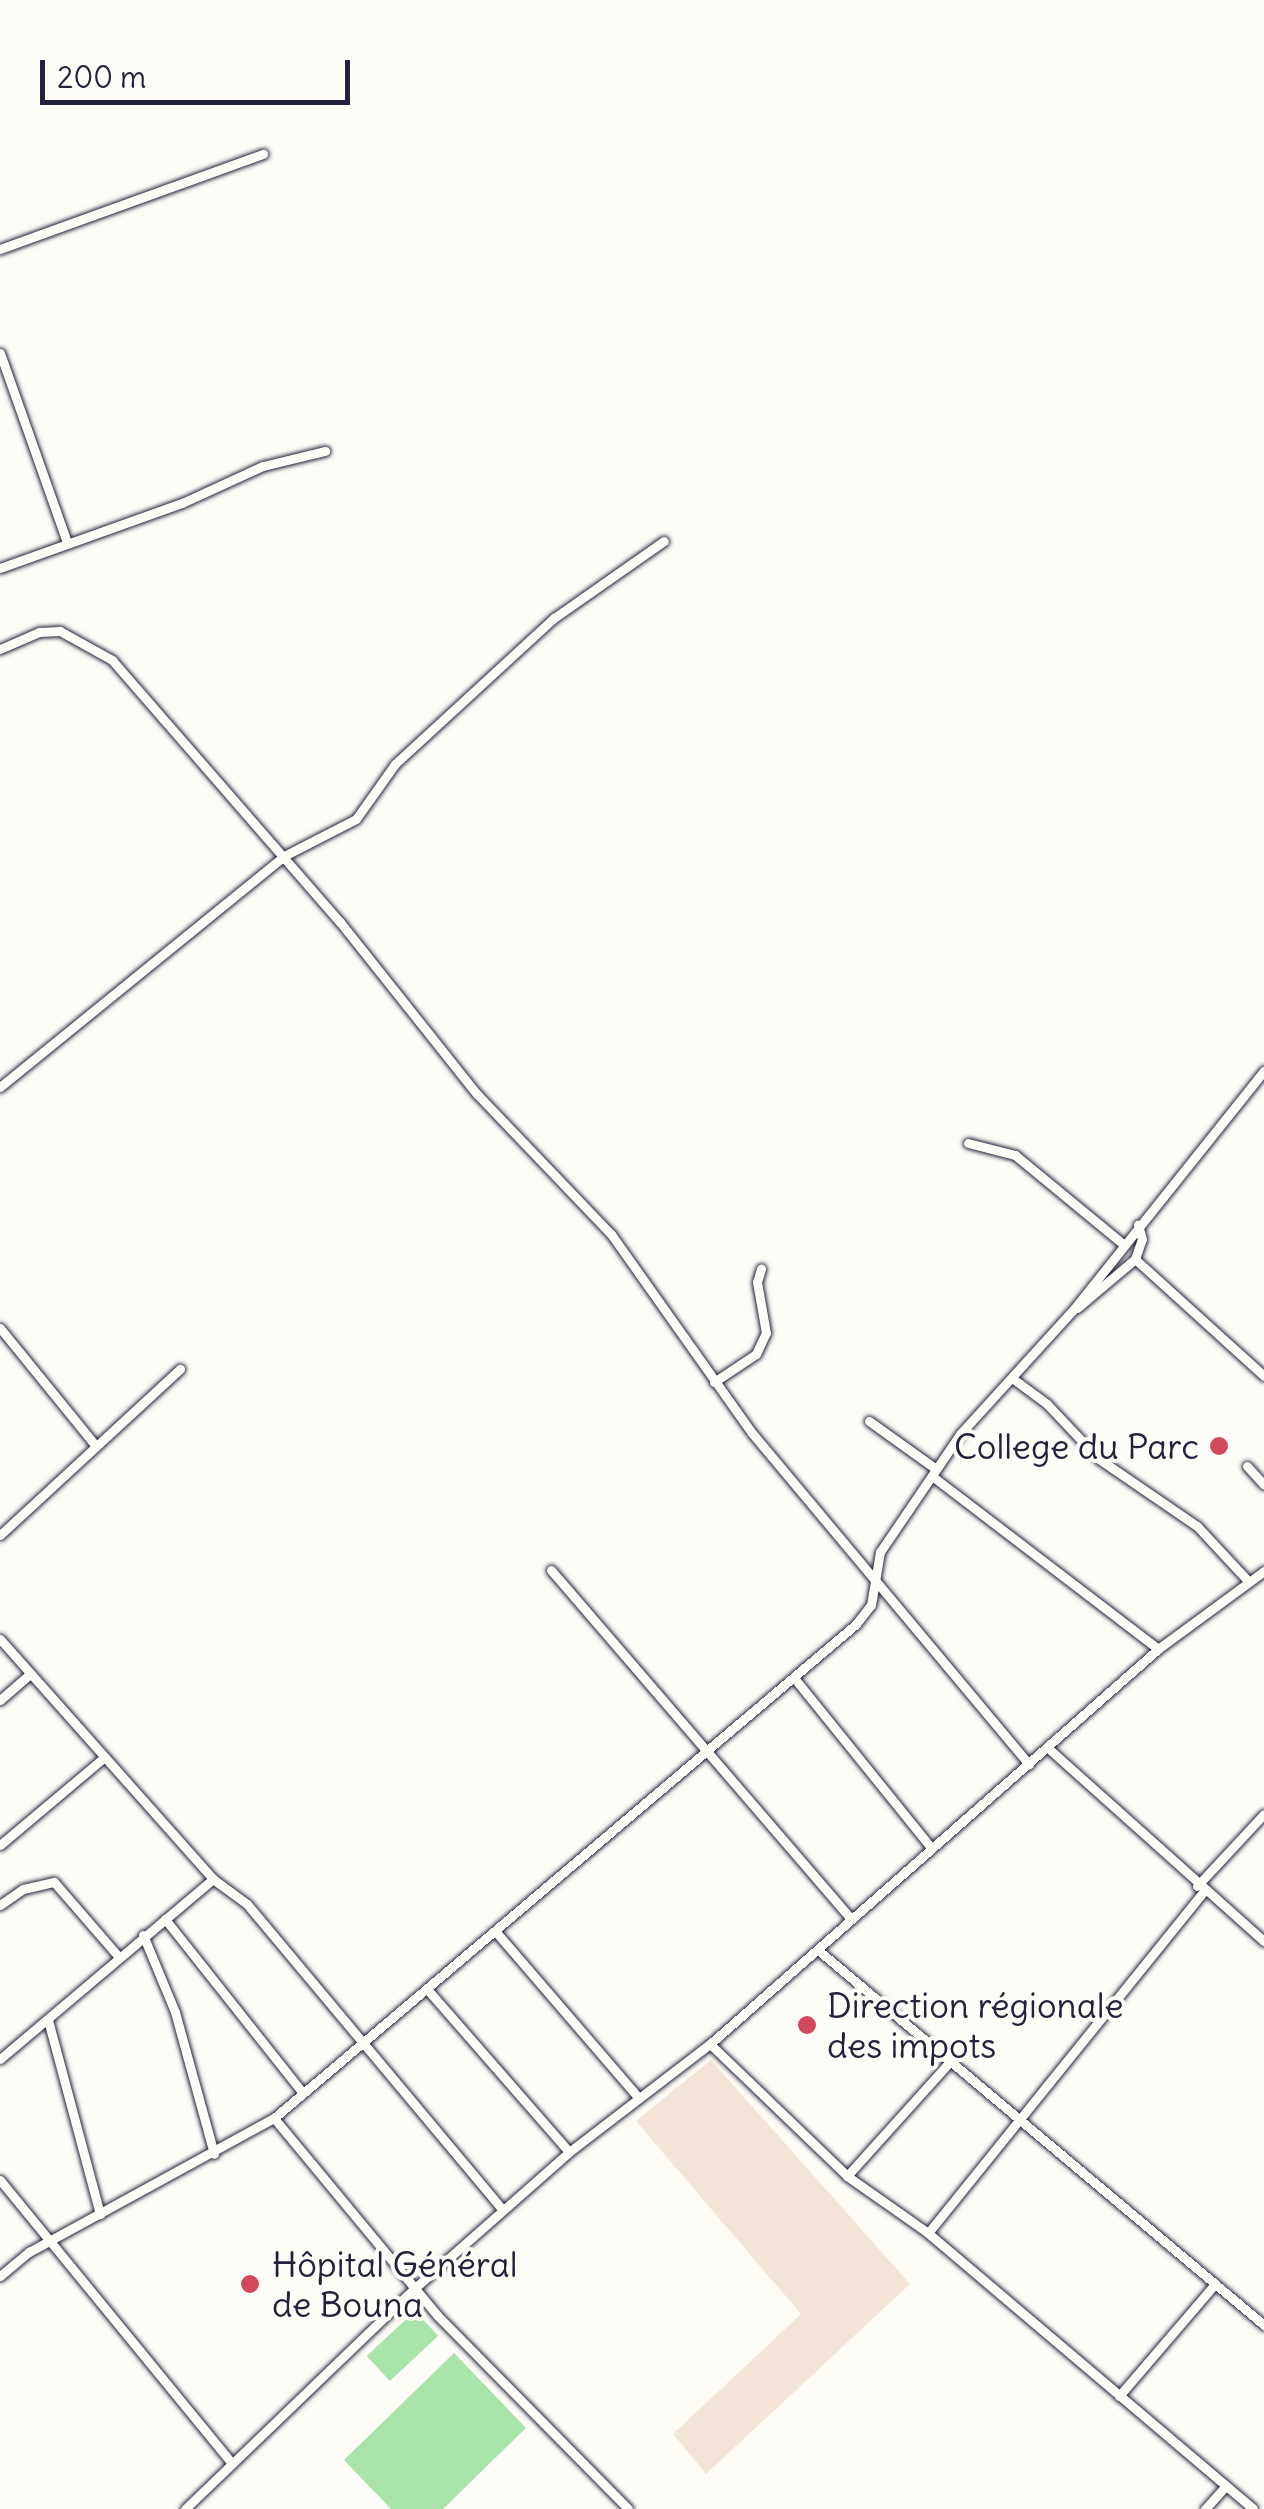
<!DOCTYPE html>
<meta charset="utf-8">
<style>
body{margin:0}
#map{position:relative;width:1264px;height:2509px;overflow:hidden;background:#fdfcf7;font-family:Delius,sans-serif}
div>[style]{position:absolute}
[style*='--x']{left:calc(var(--x)*1px);top:calc(var(--y)*1px);width:calc(var(--w)*1px);rotate:calc(var(--a)*1deg)}
.built>*{inset:0;background:#f3e4d7}
.green>*{inset:0;background:#a8e4aa;transform-origin:0 0}
.roads{filter:drop-shadow(0 0 2px #22223b) drop-shadow(0 0 2px #22223b)}
.street>*{height:9px;margin:-4.5px;padding:0 4.5px;transform-origin:4.5px;border-radius:4.5px;background:#fdfcf7}
.dots>*{width:28px;height:28px;translate:-50% -50%;box-sizing:border-box;border:5px solid #fdfcf7;border-radius:50%}
span{translate:-50% -50%;white-space:nowrap;text-align:center;line-height:1.15;-webkit-text-stroke:8px #fdfcf7;paint-order:stroke}
.poi-label{font-size:35px;color:#22223b}
.right{translate:-100% -50%;text-align:right}
.left{translate:0 -50%;text-align:left}
.scale{position:absolute;left:40px;top:60px;width:310px;height:45px;box-sizing:border-box;border:5px solid #22223b;border-top:0;padding-left:12px;font-size:30px;line-height:35px;white-space:nowrap;color:#22223b;-webkit-text-stroke:8px #fdfcf7;paint-order:stroke}
</style>
<div id="map">
<div class="built">
<div style="clip-path:polygon(711px 2060px,910px 2284px,706px 2474px,673px 2434px,801px 2314px,636px 2121px)"></div>
</div>
<div class="green">
<div style="left:415px;top:2311px;width:34px;height:66px;rotate:47deg"></div>
<div style="clip-path:polygon(454px 2353px,526px 2428px,443px 2509px,391px 2509px,344px 2460px)"></div>
</div>
<div class="roads">
<div class="street">
<div style="--x:0;--y:249;--w:280;--a:-19.9"></div>
<div style="--x:0;--y:353;--w:201;--a:70.5"></div>
<div style="--x:0;--y:568;--w:193;--a:-19.7"></div>
<div style="--x:182;--y:503;--w:89;--a:-24.6"></div>
<div style="--x:263;--y:466;--w:64;--a:-13.6"></div>
<div style="--x:0;--y:649;--w:43;--a:-23.6"></div>
<div style="--x:39;--y:632;--w:21;--a:-3"></div>
<div style="--x:60;--y:631;--w:60;--a:29.1"></div>
<div style="--x:112;--y:660;--w:347;--a:49"></div>
<div style="--x:340;--y:922;--w:220;--a:51.5"></div>
<div style="--x:477;--y:1094;--w:194;--a:46.3"></div>
<div style="--x:611;--y:1234;--w:244;--a:54.7"></div>
<div style="--x:752;--y:1433;--w:432;--a:50.1"></div>
<div style="--x:0;--y:1087;--w:366;--a:-39.1"></div>
<div style="--x:284;--y:856;--w:81;--a:-27.2"></div>
<div style="--x:356;--y:819;--w:67;--a:-54.7"></div>
<div style="--x:395;--y:764;--w:216;--a:-42.6"></div>
<div style="--x:554;--y:618;--w:134;--a:-35"></div>
<div style="--x:968;--y:1143;--w:49;--a:14.3"></div>
<div style="--x:1015;--y:1155;--w:140;--a:39.5"></div>
<div style="--x:1135;--y:1259;--w:21;--a:-71"></div>
<div style="--x:1142;--y:1239;--w:15;--a:-106"></div>
<div style="--x:1077;--y:1308;--w:76;--a:-40.2"></div>
<div style="--x:1135;--y:1259;--w:174;--a:42.2"></div>
<div style="--x:0;--y:1328;--w:151;--a:50.9"></div>
<div style="--x:1012;--y:1378;--w:44;--a:36.6"></div>
<div style="--x:1047;--y:1404;--w:76;--a:46.6"></div>
<div style="--x:1099;--y:1459;--w:119;--a:34.4"></div>
<div style="--x:1197;--y:1526;--w:76;--a:47.1"></div>
<div style="--x:714;--y:1382;--w:50;--a:-33.7"></div>
<div style="--x:756;--y:1354;--w:23;--a:-65"></div>
<div style="--x:766;--y:1333;--w:52;--a:-100"></div>
<div style="--x:757;--y:1282;--w:14;--a:-73"></div>
<div style="--x:869;--y:1421;--w:82;--a:35.6"></div>
<div style="--x:1247;--y:1466;--w:25;--a:48"></div>
<div style="--x:932;--y:1476;--w:285;--a:37.4"></div>
<div style="--x:0;--y:1535;--w:245;--a:-42.7"></div>
<div style="--x:551;--y:1570;--w:457;--a:49.3"></div>
<div style="--x:0;--y:1639;--w:321;--a:48.4"></div>
<div style="--x:213;--y:1879;--w:42;--a:36.3"></div>
<div style="--x:247;--y:1904;--w:399;--a:50.1"></div>
<div style="--x:795;--y:1679;--w:213;--a:51.1"></div>
<div style="--x:0;--y:1700;--w:40;--a:-41"></div>
<div style="--x:1048;--y:1748;--w:290;--a:41.8"></div>
<div style="--x:0;--y:1845;--w:133;--a:-40.1"></div>
<div style="--x:1197;--y:1886;--w:98;--a:-47.1"></div>
<div style="--x:0;--y:1905;--w:28;--a:-35"></div>
<div style="--x:23;--y:1889;--w:32;--a:-13"></div>
<div style="--x:54;--y:1882;--w:98;--a:49.1"></div>
<div style="--x:165;--y:1919;--w:222;--a:51.6"></div>
<div style="--x:496;--y:1932;--w:219;--a:49.3"></div>
<div style="--x:143;--y:1935;--w:83;--a:67.4"></div>
<div style="--x:175;--y:2012;--w:147;--a:74.6"></div>
<div style="--x:818;--y:1950;--w:583;--a:40.06"></div>
<div style="--x:427;--y:1989;--w:216;--a:48.9"></div>
<div style="--x:48;--y:2020;--w:201;--a:75"></div>
<div style="--x:710;--y:2044;--w:190;--a:43.9"></div>
<div style="--x:847;--y:2176;--w:99;--a:35.1"></div>
<div style="--x:928;--y:2233;--w:426;--a:40.3"></div>
<div style="--x:0;--y:2059;--w:279;--a:-40.2"></div>
<div style="--x:274;--y:2118;--w:256;--a:50.4"></div>
<div style="--x:437;--y:2315;--w:272;--a:45.4"></div>
<div style="--x:847;--y:2176;--w:151;--a:-48"></div>
<div style="--x:0;--y:2180;--w:365;--a:50.7"></div>
<div style="--x:928;--y:2233;--w:439;--a:-51.1"></div>
<div style="--x:0;--y:2276;--w:38;--a:-40"></div>
<div style="--x:29;--y:2252;--w:279;--a:-28.7"></div>
<div style="--x:274;--y:2118;--w:763;--a:-40.32"></div>
<div style="--x:856;--y:1624;--w:24;--a:-52"></div>
<div style="--x:871;--y:1605;--w:54;--a:-80.4"></div>
<div style="--x:880;--y:1552;--w:144;--a:-55.8"></div>
<div style="--x:961;--y:1433;--w:166;--a:-47.7"></div>
<div style="--x:1073;--y:1310;--w:306;--a:-51.4"></div>
<div style="--x:1119;--y:2396;--w:148;--a:-49.4"></div>
<div style="--x:185;--y:2509;--w:319;--a:-43.9"></div>
<div style="--x:415;--y:2288;--w:205;--a:-41.4"></div>
<div style="--x:569;--y:2152;--w:178;--a:-37.5"></div>
<div style="--x:710;--y:2044;--w:597;--a:-41.4"></div>
<div style="--x:1158;--y:1649;--w:132;--a:-36.3"></div>
<div style="--x:1205;--y:2509;--w:31;--a:-48"></div>
</div>
</div>
<div class="dots">
<div style="left:1219px;top:1446px;background:#d1495b"></div>
<div style="left:807px;top:2025px;background:#d1495b"></div>
<div style="left:250px;top:2284px;background:#d1495b"></div>
</div>
<div class="poi-label">
<span class="right" style="left:1199px;top:1446px">College du Parc</span>
<span class="left" style="left:827px;top:2025px">Direction régionale<br>des impots</span>
<span class="left" style="left:272px;top:2284px">Hôpital Général<br>de Bouna</span>
</div>
<div class="scale">200 m</div>
</div>
